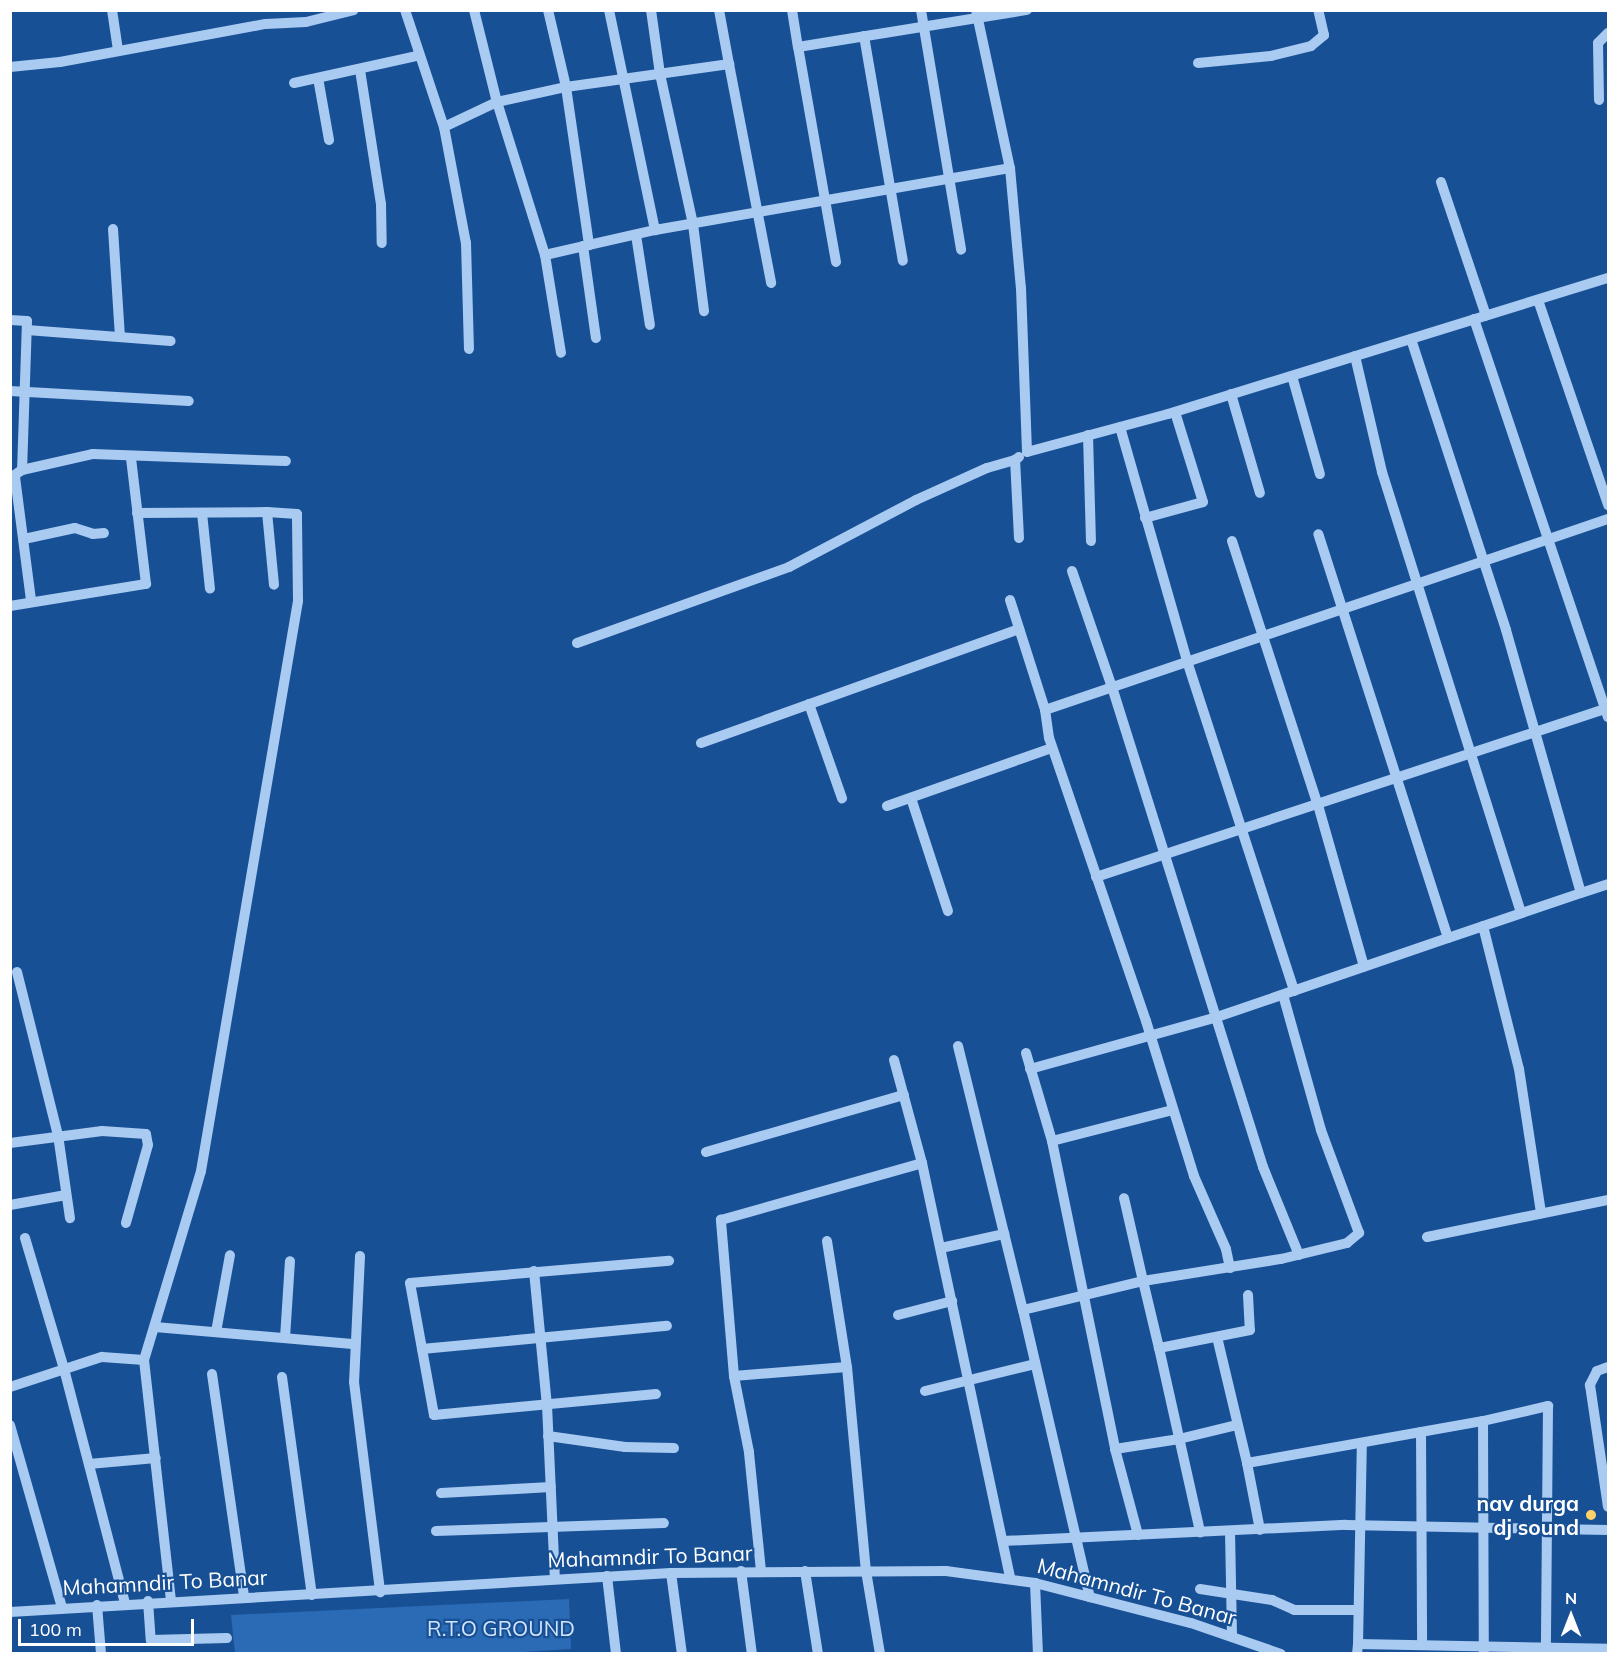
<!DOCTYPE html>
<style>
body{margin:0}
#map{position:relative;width:1619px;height:1664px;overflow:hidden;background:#185095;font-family:Mulish,sans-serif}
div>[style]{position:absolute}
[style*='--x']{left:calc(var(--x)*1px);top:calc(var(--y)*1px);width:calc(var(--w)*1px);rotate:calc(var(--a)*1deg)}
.green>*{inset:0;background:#2b6ab4}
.minor>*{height:10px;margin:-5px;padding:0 5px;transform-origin:5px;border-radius:5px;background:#a9caf1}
.dots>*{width:16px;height:16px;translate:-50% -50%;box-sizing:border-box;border:3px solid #185095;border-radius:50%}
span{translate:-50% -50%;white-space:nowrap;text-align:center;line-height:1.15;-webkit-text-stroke:4.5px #185095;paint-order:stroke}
.poi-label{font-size:21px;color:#fff;font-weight:700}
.right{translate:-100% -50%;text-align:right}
.street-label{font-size:21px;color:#fff}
.park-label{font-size:21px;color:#d0e4fc}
.frame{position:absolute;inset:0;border:12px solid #fff;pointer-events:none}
.north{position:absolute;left:1541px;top:1586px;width:60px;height:60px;-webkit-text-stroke:4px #185095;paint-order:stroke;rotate:0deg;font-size:16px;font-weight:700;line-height:24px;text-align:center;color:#fff}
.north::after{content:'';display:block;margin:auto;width:21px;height:27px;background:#fff;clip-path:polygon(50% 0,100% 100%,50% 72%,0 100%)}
.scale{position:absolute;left:18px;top:1619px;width:176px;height:27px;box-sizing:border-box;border:3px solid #fff;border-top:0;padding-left:8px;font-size:18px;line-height:21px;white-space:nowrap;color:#fff;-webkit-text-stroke:4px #185095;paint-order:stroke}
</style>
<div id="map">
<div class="green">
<div style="clip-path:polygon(569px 1599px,571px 1649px,494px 1654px,235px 1653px,231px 1615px)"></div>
</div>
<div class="minor">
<div style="--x:112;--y:10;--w:40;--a:81.5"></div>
<div style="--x:405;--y:10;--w:123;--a:71.6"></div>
<div style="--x:444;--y:127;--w:59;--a:-25.3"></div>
<div style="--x:497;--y:102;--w:160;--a:72.6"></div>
<div style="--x:545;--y:255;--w:113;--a:-12.8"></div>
<div style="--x:655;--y:230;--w:360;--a:-9.9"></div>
<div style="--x:474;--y:10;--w:95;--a:76"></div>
<div style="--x:497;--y:102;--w:71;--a:-12.3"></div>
<div style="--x:566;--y:87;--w:165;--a:-8"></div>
<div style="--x:729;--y:64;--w:223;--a:79.1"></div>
<div style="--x:548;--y:10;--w:79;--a:76.8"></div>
<div style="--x:566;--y:87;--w:160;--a:81.7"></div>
<div style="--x:609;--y:10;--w:225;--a:78.2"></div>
<div style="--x:651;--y:10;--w:65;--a:82"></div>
<div style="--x:660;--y:74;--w:154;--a:77.6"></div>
<div style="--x:693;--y:224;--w:88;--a:82.8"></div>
<div style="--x:719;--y:10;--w:55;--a:79.5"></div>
<div style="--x:792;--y:10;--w:37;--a:81"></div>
<div style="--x:921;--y:10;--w:243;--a:80.5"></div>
<div style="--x:976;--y:10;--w:162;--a:77.9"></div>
<div style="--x:1010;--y:168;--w:121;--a:84.8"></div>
<div style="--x:1021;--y:288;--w:164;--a:87.9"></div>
<div style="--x:1027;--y:452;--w:146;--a:-15.1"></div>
<div style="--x:1168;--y:414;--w:461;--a:-17.2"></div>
<div style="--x:864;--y:36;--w:228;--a:80.2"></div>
<div style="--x:1198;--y:63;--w:73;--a:-5.5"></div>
<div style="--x:1271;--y:56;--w:41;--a:-14"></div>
<div style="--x:1311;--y:46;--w:17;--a:-40"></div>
<div style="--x:1324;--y:35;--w:26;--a:-103"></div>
<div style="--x:10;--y:67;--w:50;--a:-5.7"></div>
<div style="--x:60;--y:62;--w:209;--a:-10.5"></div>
<div style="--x:266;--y:24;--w:40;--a:-2.9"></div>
<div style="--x:306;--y:22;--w:49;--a:-14"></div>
<div style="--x:360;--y:70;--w:136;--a:81.1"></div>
<div style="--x:381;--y:204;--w:39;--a:89"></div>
<div style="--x:318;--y:78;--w:63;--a:79.9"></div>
<div style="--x:294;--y:83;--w:126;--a:-12.4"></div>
<div style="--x:1599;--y:100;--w:57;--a:-91"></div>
<div style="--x:1598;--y:43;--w:14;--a:-45"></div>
<div style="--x:444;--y:127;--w:118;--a:79.3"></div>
<div style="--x:466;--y:243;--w:106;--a:88.4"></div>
<div style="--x:1441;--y:182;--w:141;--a:71.4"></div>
<div style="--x:113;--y:229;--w:108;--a:86.3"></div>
<div style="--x:636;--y:235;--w:91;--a:81.2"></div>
<div style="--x:583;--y:246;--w:93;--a:82"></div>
<div style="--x:545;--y:255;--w:99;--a:80.7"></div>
<div style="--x:836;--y:262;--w:218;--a:-100"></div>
<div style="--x:798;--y:47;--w:232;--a:-9.2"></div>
<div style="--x:1538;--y:300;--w:217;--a:71.1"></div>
<div style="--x:1474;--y:319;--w:420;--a:71.4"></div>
<div style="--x:10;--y:320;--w:17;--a:3"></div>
<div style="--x:27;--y:321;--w:149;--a:91.9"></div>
<div style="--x:22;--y:470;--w:14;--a:146"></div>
<div style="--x:27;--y:330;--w:144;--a:4.4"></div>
<div style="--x:1411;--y:339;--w:306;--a:71.9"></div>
<div style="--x:1506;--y:630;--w:273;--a:74.1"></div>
<div style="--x:1581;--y:893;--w:28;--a:-18"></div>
<div style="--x:1355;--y:356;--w:119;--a:76.9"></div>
<div style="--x:1382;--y:472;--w:462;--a:72.5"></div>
<div style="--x:1292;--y:376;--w:102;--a:74.1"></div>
<div style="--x:10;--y:391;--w:179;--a:3.2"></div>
<div style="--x:1231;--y:394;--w:103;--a:73.7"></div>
<div style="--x:1120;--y:427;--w:243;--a:74"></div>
<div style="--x:1187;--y:661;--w:347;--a:72"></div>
<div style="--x:1088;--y:435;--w:106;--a:88.4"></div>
<div style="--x:22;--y:470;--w:73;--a:-12.7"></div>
<div style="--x:93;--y:454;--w:193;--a:2.1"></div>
<div style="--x:15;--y:477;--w:125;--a:82.6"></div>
<div style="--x:137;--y:513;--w:130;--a:-0.4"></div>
<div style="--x:267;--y:512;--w:73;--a:84.5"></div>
<div style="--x:202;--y:513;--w:76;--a:84"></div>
<div style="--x:1145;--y:518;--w:60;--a:-15.4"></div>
<div style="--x:1203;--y:502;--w:94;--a:-107.3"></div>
<div style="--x:1019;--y:538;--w:78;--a:-92.9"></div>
<div style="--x:1015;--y:460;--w:5;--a:-37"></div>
<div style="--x:24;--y:539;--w:52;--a:-12.2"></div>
<div style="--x:75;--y:528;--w:19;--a:18"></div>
<div style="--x:93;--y:534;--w:11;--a:-5"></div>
<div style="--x:1232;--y:541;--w:278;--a:72"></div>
<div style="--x:1318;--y:805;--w:168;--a:74.1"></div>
<div style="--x:1072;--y:571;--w:123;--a:71"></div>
<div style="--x:1112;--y:687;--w:503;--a:72.54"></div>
<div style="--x:1263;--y:1167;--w:95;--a:67.8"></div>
<div style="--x:1010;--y:600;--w:115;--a:72.3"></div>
<div style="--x:10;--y:606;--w:138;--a:-9.2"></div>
<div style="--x:146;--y:584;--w:127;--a:-96.8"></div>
<div style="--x:577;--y:643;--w:225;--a:-19.7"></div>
<div style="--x:789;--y:567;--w:144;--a:-27.8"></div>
<div style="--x:916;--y:500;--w:78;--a:-24.3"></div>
<div style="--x:987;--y:468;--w:29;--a:-16"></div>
<div style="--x:809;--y:704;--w:100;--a:70.7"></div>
<div style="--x:701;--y:743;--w:338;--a:-19.7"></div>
<div style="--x:911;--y:798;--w:119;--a:71.9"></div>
<div style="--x:887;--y:806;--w:175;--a:-19.4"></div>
<div style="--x:1096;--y:877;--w:539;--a:-18.27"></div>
<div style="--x:1483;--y:926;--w:147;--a:75.9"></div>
<div style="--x:1519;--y:1069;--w:146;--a:81.3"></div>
<div style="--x:1448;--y:938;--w:140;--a:-18.7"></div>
<div style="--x:17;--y:972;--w:168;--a:75.9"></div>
<div style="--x:58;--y:1135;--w:84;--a:81.8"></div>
<div style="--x:958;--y:1046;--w:272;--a:76.2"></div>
<div style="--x:1023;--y:1310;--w:123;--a:-13.6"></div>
<div style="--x:1143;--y:1281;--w:85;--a:-102.9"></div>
<div style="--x:1026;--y:1053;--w:92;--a:73.5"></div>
<div style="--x:1052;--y:1141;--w:314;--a:78.4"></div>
<div style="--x:1115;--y:1449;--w:89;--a:75"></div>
<div style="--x:894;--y:1060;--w:107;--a:74.8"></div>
<div style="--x:922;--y:1163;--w:423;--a:78"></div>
<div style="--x:1030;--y:1069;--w:194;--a:-15.5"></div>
<div style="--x:1217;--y:1017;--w:244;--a:-18.9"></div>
<div style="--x:1448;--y:938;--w:424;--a:-107.8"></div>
<div style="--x:1052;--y:1141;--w:125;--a:-14.4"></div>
<div style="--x:10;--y:1143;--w:93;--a:-7.4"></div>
<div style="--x:102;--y:1131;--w:44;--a:3.9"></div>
<div style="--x:146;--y:1134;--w:11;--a:80"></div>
<div style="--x:148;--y:1145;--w:81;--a:105.8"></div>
<div style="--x:706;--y:1152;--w:206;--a:-16.1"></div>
<div style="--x:10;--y:1205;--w:57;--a:-10.1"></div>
<div style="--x:1427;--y:1237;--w:185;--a:-11.6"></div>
<div style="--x:25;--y:1238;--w:137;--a:73.4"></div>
<div style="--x:64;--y:1369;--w:242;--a:75.4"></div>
<div style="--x:827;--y:1241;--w:128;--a:81"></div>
<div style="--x:847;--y:1367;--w:205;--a:84.7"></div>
<div style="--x:866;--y:1571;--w:84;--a:80.4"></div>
<div style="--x:941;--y:1248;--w:65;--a:-12.5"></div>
<div style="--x:360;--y:1256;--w:126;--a:92.7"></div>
<div style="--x:354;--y:1382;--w:212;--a:82.9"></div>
<div style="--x:1230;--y:1268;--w:19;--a:-102"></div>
<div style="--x:1226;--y:1249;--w:80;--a:-113.7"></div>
<div style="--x:1194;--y:1176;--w:162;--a:-107.2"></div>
<div style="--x:1146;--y:1021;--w:299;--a:-108.9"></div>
<div style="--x:1049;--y:738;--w:28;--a:-98"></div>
<div style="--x:1045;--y:710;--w:595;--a:-18.74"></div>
<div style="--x:534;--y:1271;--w:135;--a:84.5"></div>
<div style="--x:547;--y:1405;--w:173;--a:87.4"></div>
<div style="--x:1248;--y:1295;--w:35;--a:87"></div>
<div style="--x:1250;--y:1330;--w:93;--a:168.8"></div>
<div style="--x:1159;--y:1348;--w:69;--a:-103.4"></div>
<div style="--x:1143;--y:1281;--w:140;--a:-9.1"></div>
<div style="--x:1281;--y:1259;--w:68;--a:-13.6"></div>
<div style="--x:1347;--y:1243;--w:16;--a:-40"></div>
<div style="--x:1359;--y:1233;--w:110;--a:-110.3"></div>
<div style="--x:1321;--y:1130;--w:140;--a:-105.7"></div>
<div style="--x:1023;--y:1310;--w:295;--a:76.9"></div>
<div style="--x:898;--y:1315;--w:56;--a:-14.5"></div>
<div style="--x:155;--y:1327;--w:201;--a:4.9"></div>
<div style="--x:216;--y:1332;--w:78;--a:-79.7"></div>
<div style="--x:1217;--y:1337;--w:130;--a:76.6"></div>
<div style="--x:1247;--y:1463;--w:240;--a:-10.1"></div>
<div style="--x:1483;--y:1421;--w:233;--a:89.8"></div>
<div style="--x:285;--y:1338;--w:77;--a:-86.3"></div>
<div style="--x:1159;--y:1348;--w:189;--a:77.4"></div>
<div style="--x:422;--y:1349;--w:246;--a:-5.4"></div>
<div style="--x:144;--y:1360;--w:197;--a:-73.2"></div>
<div style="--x:201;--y:1171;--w:578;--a:-80.34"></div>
<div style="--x:298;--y:601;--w:87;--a:-90.7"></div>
<div style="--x:297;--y:514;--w:30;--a:-176"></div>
<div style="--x:1608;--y:1367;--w:12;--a:160"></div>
<div style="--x:1597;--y:1371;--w:16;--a:117"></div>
<div style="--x:1590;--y:1385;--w:123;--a:81.6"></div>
<div style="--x:212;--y:1374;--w:225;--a:81.8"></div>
<div style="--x:734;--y:1376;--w:113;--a:-4.6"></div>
<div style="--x:282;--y:1377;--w:220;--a:82.2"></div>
<div style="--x:10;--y:1387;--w:97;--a:-18.1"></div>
<div style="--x:102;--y:1357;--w:42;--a:4.1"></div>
<div style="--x:144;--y:1360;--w:242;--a:83.6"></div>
<div style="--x:925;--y:1391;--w:113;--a:-13.8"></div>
<div style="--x:656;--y:1394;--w:223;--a:174.6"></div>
<div style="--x:434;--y:1415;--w:134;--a:-100.3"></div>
<div style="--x:410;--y:1283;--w:260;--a:-4.9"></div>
<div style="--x:1483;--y:1421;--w:67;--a:-13"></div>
<div style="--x:1548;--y:1406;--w:241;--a:90.5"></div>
<div style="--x:10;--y:1425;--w:189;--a:74.1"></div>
<div style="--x:1421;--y:1432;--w:212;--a:89.7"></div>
<div style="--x:548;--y:1436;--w:78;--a:8.1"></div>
<div style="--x:625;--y:1447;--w:49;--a:1.2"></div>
<div style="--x:1115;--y:1449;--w:65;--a:-8.9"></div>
<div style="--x:1179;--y:1439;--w:60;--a:-13.6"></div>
<div style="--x:1247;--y:1463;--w:68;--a:79"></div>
<div style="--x:89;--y:1464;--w:67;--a:-5.1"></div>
<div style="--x:441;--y:1493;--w:110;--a:-3.1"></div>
<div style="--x:436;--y:1531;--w:228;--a:-2"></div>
<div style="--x:1230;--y:1531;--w:106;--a:88.9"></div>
<div style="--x:1003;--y:1541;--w:343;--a:-2.7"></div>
<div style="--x:1346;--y:1525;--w:262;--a:1.1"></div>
<div style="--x:741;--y:1571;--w:84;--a:82.5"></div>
<div style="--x:761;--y:1571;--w:120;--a:-95.8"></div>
<div style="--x:749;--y:1452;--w:77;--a:-101.2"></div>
<div style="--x:734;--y:1376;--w:157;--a:-94.8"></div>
<div style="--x:721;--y:1220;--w:209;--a:-15.8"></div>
<div style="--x:805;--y:1571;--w:84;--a:81.1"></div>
<div style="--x:671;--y:1573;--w:82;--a:82.3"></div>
<div style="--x:607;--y:1576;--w:79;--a:83.4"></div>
<div style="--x:1035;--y:1583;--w:71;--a:87.6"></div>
<div style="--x:1200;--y:1589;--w:73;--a:8.7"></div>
<div style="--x:1272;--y:1600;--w:24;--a:24"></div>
<div style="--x:1294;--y:1610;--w:64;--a:0"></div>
<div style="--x:148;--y:1601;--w:39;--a:86"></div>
<div style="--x:151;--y:1640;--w:76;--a:-1.5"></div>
<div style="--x:97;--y:1605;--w:49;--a:85.3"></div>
<div style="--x:10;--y:1612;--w:662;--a:-3.38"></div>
<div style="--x:671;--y:1573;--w:275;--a:-0.4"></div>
<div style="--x:946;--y:1571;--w:90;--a:7.7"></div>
<div style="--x:1035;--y:1583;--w:161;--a:14.4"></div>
<div style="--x:1191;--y:1623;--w:95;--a:19"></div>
<div style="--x:1358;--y:1644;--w:200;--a:-88.9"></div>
<div style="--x:1357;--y:1654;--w:10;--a:-84"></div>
<div style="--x:1358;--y:1644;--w:250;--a:1.1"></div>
</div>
<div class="dots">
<div style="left:1591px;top:1515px;background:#ffd269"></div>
</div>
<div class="poi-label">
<span class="right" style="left:1579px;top:1515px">nav durga<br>dj sound</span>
</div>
<div class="street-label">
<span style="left:650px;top:1556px;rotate:-2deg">Mahamndir To Banar</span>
<span style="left:165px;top:1582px;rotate:-3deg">Mahamndir To Banar</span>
<span style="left:1137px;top:1591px;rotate:15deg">Mahamndir To Banar</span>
</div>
<div class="park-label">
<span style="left:501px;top:1628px">R.T.O GROUND</span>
</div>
<div class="frame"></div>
<div class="north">N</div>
<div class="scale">100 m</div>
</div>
